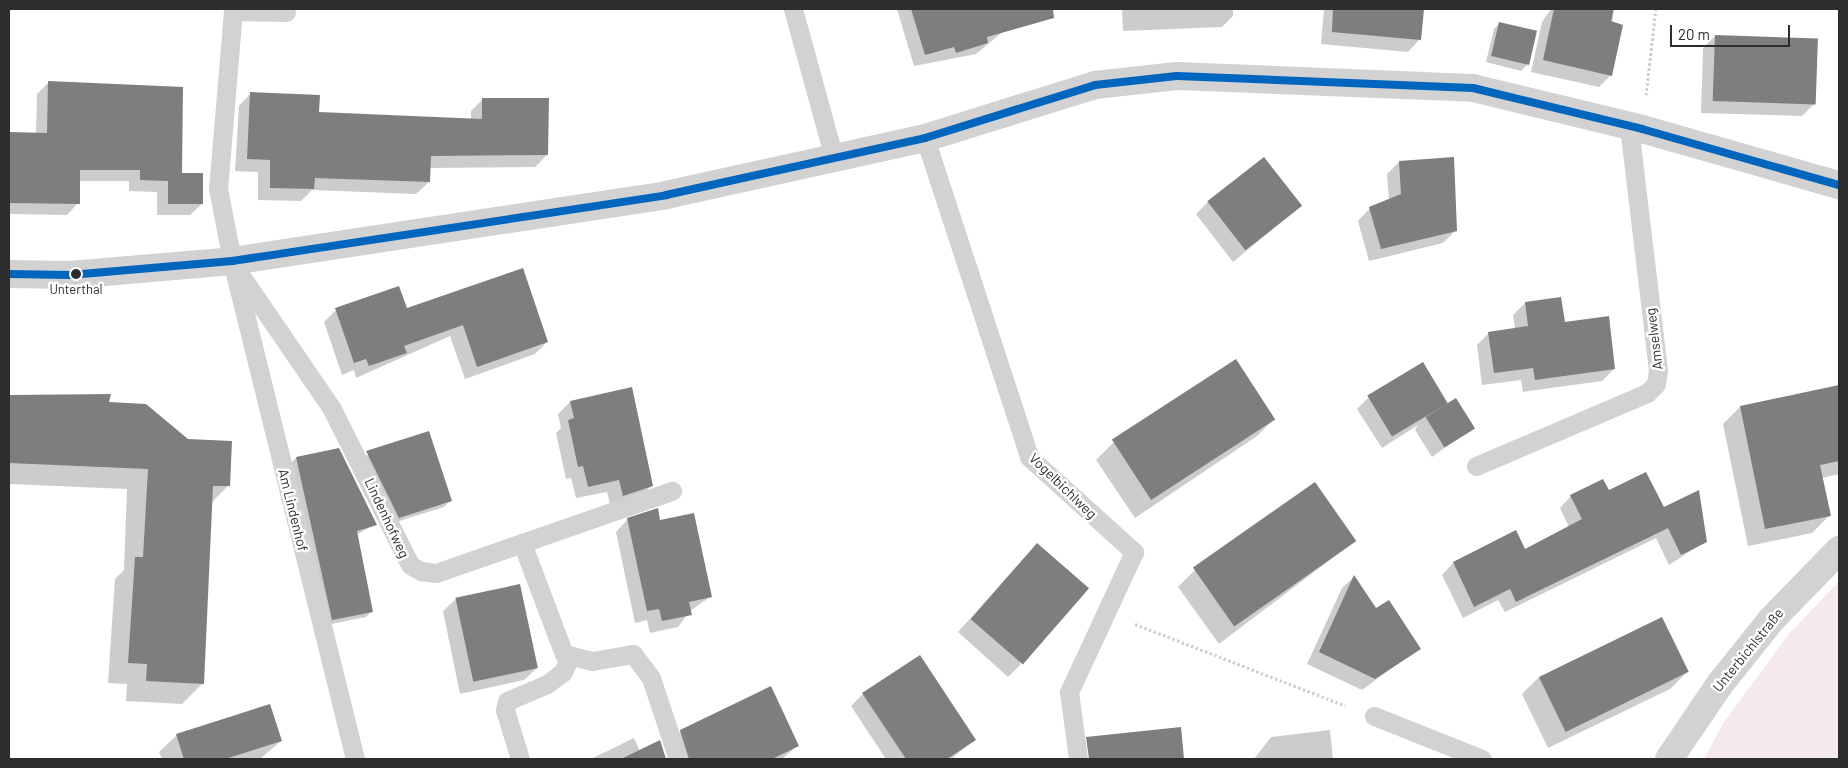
<!DOCTYPE html>
<meta charset="utf-8">
<style>
body{margin:0}
#map{position:relative;width:1848px;height:768px;overflow:hidden;background:#fff;font-family:Barlow,sans-serif}
div>[style]{position:absolute}
[style*='--x']{left:calc(var(--x)*1px);top:calc(var(--y)*1px);width:calc(var(--w)*1px);rotate:calc(var(--a)*1deg)}
.green>*{inset:0;background:#f5eaeb}
.shadow>*{inset:0;background:#0003}
.building>*{inset:0;background:#7e7e7e;transform-origin:0 0}
.path>*{height:3px;margin-top:-1.5px;transform-origin:0;background:repeating-linear-gradient(90deg,#cfcfcf 0 2.5px,transparent 0 5px)}
.lane>*{height:19px;margin:-9.5px;padding:0 9.5px;transform-origin:9.5px;border-radius:9.5px;background:#d2d2d2}
.street>*{height:28px;margin:-14px;padding:0 14px;transform-origin:14px;border-radius:14px;background:#d2d2d2}
.bus-1>*{height:8px;margin:-4px;padding:0 4px;transform-origin:4px;border-radius:4px;background:#0065bd}
.dots>*{width:14px;height:14px;translate:-50% -50%;box-sizing:border-box;border:2px solid #fff;border-radius:50%}
span{translate:-50% -50%;white-space:nowrap;text-align:center;line-height:1.15;-webkit-text-stroke:5px #fff;paint-order:stroke}
.bus-label{font-size:13px;color:#2d2d2d}
.street-label{font-size:14px;color:#2d2d2d}
.frame{position:absolute;inset:0;border:10px solid #2d2d2d;pointer-events:none}
.scale{position:absolute;left:1670px;top:25px;width:120px;height:22px;box-sizing:border-box;border:2px solid #2d2d2d;border-top:0;padding-left:6px;font-size:15px;line-height:18px;white-space:nowrap;color:#2d2d2d;-webkit-text-stroke:4px #fff;paint-order:stroke}
</style>
<div id="map">
<div class="green">
<div style="clip-path:polygon(1839px 581px,1839px 759px,1704px 759px,1722px 725px,1788px 635px)"></div>
</div>
<div class="shadow">
<div style="clip-path:polygon(897px 9px,1039px 9px,1029px 10px,976px 54px,914px 66px)"></div>
<div style="clip-path:polygon(1122px 9px,1233px 9px,1233px 16px,1222px 27px,1123px 31px)"></div>
<div style="clip-path:polygon(1324px 9px,1423px 9px,1420px 39px,1408px 52px,1321px 44px)"></div>
<div style="clip-path:polygon(1551px 9px,1613px 9px,1611px 75px,1599px 87px,1531px 72px,1542px 22px)"></div>
<div style="clip-path:polygon(1500px 23px,1527px 65px,1521px 71px,1486px 62px,1494px 29px)"></div>
<div style="clip-path:polygon(1715px 36px,1814px 104px,1802px 116px,1701px 113px,1703px 48px)"></div>
<div style="clip-path:polygon(49px 82px,181px 175px,202px 204px,190px 215px,157px 215px,157px 192px,129px 191px,129px 181px,79px 181px,78px 203px,67px 215px,9px 214px,9px 133px,36px 134px,37px 94px)"></div>
<div style="clip-path:polygon(251px 93px,318px 113px,471px 120px,471px 111px,483px 99px,547px 155px,535px 167px,429px 168px,429px 182px,416px 194px,312px 190px,301px 201px,258px 200px,258px 172px,235px 171px,239px 106px)"></div>
<div style="clip-path:polygon(1399px 162px,1456px 230px,1443px 243px,1369px 261px,1358px 221px,1370px 208px,1389px 200px,1387px 174px)"></div>
<div style="clip-path:polygon(1208px 202px,1301px 206px,1233px 262px,1196px 214px)"></div>
<div style="clip-path:polygon(1525px 303px,1564px 323px,1614px 369px,1602px 381px,1523px 392px,1521px 380px,1482px 385px,1477px 345px,1489px 333px,1515px 329px,1513px 315px)"></div>
<div style="clip-path:polygon(336px 310px,406px 310px,547px 342px,535px 354px,465px 379px,450px 336px,356px 378px,354px 370px,342px 375px,324px 322px)"></div>
<div style="clip-path:polygon(1235px 361px,1274px 419px,1257px 436px,1135px 518px,1096px 460px,1113px 443px)"></div>
<div style="clip-path:polygon(1839px 387px,1839px 474px,1822px 478px,1829px 516px,1812px 533px,1748px 546px,1723px 424px,1740px 407px)"></div>
<div style="clip-path:polygon(109px 395px,107px 403px,228px 486px,211px 503px,203px 683px,182px 704px,126px 701px,127px 684px,108px 683px,115px 579px,124px 570px,127px 489px,9px 484px,9px 396px)"></div>
<div style="clip-path:polygon(1369px 397px,1447px 402px,1444px 407px,1473px 427px,1432px 457px,1415px 430px,1418px 425px,1382px 448px,1357px 409px)"></div>
<div style="clip-path:polygon(570px 402px,652px 485px,639px 498px,611px 508px,607px 492px,576px 498px,571px 478px,566px 479px,556px 433px,561px 428px,558px 414px)"></div>
<div style="clip-path:polygon(429px 432px,450px 501px,444px 507px,393px 523px,360px 458px)"></div>
<div style="clip-path:polygon(338px 449px,376px 524px,356px 535px,372px 611px,366px 617px,326px 625px,290px 464px,296px 458px)"></div>
<div style="clip-path:polygon(1609px 492px,1663px 509px,1705px 542px,1669px 565px,1656px 538px,1505px 612px,1498px 600px,1463px 618px,1442px 575px,1453px 563px,1515px 532px,1524px 550px,1569px 527px,1560px 508px,1571px 496px)"></div>
<div style="clip-path:polygon(628px 519px,659px 522px,710px 597px,690px 611px,678px 627px,650px 633px,647px 620px,635px 623px,616px 532px)"></div>
<div style="clip-path:polygon(1355px 541px,1219px 644px,1178px 587px,1195px 570px)"></div>
<div style="clip-path:polygon(1025px 557px,1020px 665px,1008px 677px,958px 632px)"></div>
<div style="clip-path:polygon(1354px 577px,1376px 610px,1419px 648px,1362px 690px,1307px 664px,1342px 588px)"></div>
<div style="clip-path:polygon(456px 599px,537px 668px,524px 680px,460px 694px,443px 611px)"></div>
<div style="clip-path:polygon(1687px 672px,1670px 689px,1548px 748px,1522px 694px,1539px 677px)"></div>
<div style="clip-path:polygon(863px 694px,974px 740px,951px 759px,886px 759px,851px 706px)"></div>
<div style="clip-path:polygon(1180px 728px,1183px 759px,1100px 759px,1099px 753px)"></div>
<div style="clip-path:polygon(1330px 730px,1333px 759px,1254px 759px,1271px 737px)"></div>
<div style="clip-path:polygon(681px 731px,798px 745px,782px 759px,673px 759px,669px 744px)"></div>
<div style="clip-path:polygon(177px 735px,281px 741px,260px 759px,162px 759px,159px 752px)"></div>
<div style="clip-path:polygon(634px 738px,640px 751px,659px 742px,666px 759px,591px 759px)"></div>
</div>
<div class="building">
<div style="clip-path:polygon(911px 9px,1053px 9px,1054px 18px,987px 37px,988px 43px,956px 53px,954px 47px,925px 55px)"></div>
<div style="clip-path:polygon(1333px 9px,1424px 9px,1421px 40px,1332px 32px)"></div>
<div style="clip-path:polygon(1554px 9px,1614px 9px,1611px 21px,1623px 25px,1612px 76px,1543px 60px)"></div>
<div style="left:1499px;top:22px;width:39px;height:35px;rotate:13deg"></div>
<div style="left:1715px;top:35px;width:103px;height:66px;rotate:2deg"></div>
<div style="clip-path:polygon(48px 81px,183px 87px,182px 173px,203px 173px,203px 204px,168px 204px,168px 181px,140px 180px,140px 170px,80px 170px,80px 204px,9px 203px,9px 132px,47px 133px)"></div>
<div style="clip-path:polygon(250px 92px,320px 95px,319px 112px,482px 119px,482px 98px,549px 98px,548px 155px,431px 156px,430px 182px,315px 178px,314px 189px,270px 188px,270px 160px,247px 159px)"></div>
<div style="left:1264px;top:157px;width:62px;height:72px;rotate:52deg"></div>
<div style="clip-path:polygon(1454px 157px,1457px 231px,1381px 249px,1369px 207px,1401px 194px,1399px 161px)"></div>
<div style="clip-path:polygon(523px 268px,548px 342px,477px 367px,463px 325px,404px 346px,407px 353px,369px 366px,366px 359px,354px 363px,335px 308px,399px 286px,407px 308px)"></div>
<div style="clip-path:polygon(1561px 297px,1565px 322px,1609px 316px,1615px 369px,1535px 380px,1533px 368px,1494px 373px,1488px 332px,1528px 326px,1525px 302px)"></div>
<div style="left:1236px;top:359px;width:72px;height:148px;rotate:57deg"></div>
<div style="left:1423px;top:362px;width:48px;height:65px;rotate:59deg"></div>
<div style="clip-path:polygon(1839px 385px,1839px 461px,1820px 465px,1831px 516px,1765px 529px,1740px 406px)"></div>
<div style="clip-path:polygon(632px 387px,653px 486px,623px 496px,619px 480px,588px 487px,583px 466px,578px 467px,568px 420px,574px 418px,570px 401px)"></div>
<div style="clip-path:polygon(111px 394px,109px 402px,146px 404px,188px 439px,232px 441px,230px 486px,213px 486px,204px 684px,146px 681px,147px 664px,128px 663px,135px 557px,143px 557px,148px 469px,9px 463px,9px 395px)"></div>
<div style="left:1456px;top:398px;width:36px;height:36px;rotate:58deg"></div>
<div style="clip-path:polygon(429px 431px,452px 501px,399px 518px,366px 451px)"></div>
<div style="clip-path:polygon(339px 448px,377px 525px,357px 531px,373px 612px,332px 620px,296px 457px)"></div>
<div style="clip-path:polygon(1646px 472px,1664px 507px,1699px 490px,1707px 542px,1681px 555px,1668px 528px,1516px 602px,1510px 589px,1474px 607px,1453px 562px,1516px 530px,1525px 549px,1582px 519px,1570px 495px,1603px 479px,1609px 490px)"></div>
<div style="left:1315px;top:482px;width:72px;height:149px;rotate:55deg"></div>
<div style="clip-path:polygon(658px 508px,660px 520px,694px 513px,712px 597px,689px 602px,692px 615px,662px 621px,659px 609px,647px 611px,627px 518px)"></div>
<div style="left:1037px;top:543px;width:69px;height:101px;rotate:41deg"></div>
<div style="clip-path:polygon(1354px 575px,1376px 608px,1389px 600px,1421px 649px,1375px 679px,1319px 652px)"></div>
<div style="left:520px;top:584px;width:86px;height:66px;rotate:78deg"></div>
<div style="left:1662px;top:617px;width:61px;height:137px;rotate:64deg"></div>
<div style="clip-path:polygon(920px 655px,976px 740px,947px 759px,906px 759px,862px 693px)"></div>
<div style="clip-path:polygon(771px 686px,799px 746px,772px 759px,689px 759px,680px 730px)"></div>
<div style="clip-path:polygon(270px 704px,282px 741px,225px 759px,184px 759px,176px 734px)"></div>
<div style="clip-path:polygon(1181px 727px,1184px 759px,1089px 759px,1086px 737px)"></div>
<div style="clip-path:polygon(660px 740px,666px 759px,621px 759px)"></div>
</div>
<div class="path">
<div style="--x:1646;--y:95;--w:87;--a:-83.4"></div>
<div style="--x:1135;--y:624;--w:226;--a:21.2"></div>
</div>
<div class="lane">
<div style="--x:793;--y:9;--w:155;--a:74.6"></div>
<div style="--x:286;--y:12;--w:53;--a:-178.9"></div>
<div style="--x:233;--y:11;--w:178;--a:94.8"></div>
<div style="--x:218;--y:188;--w:74;--a:79.1"></div>
<div style="--x:232;--y:261;--w:513;--a:76.13"></div>
<div style="--x:925;--y:138;--w:336;--a:71.9"></div>
<div style="--x:1029;--y:457;--w:142;--a:42.1"></div>
<div style="--x:1134;--y:552;--w:154;--a:114.9"></div>
<div style="--x:1069;--y:692;--w:68;--a:82.3"></div>
<div style="--x:239;--y:273;--w:165;--a:55.6"></div>
<div style="--x:332;--y:409;--w:174;--a:63.4"></div>
<div style="--x:410;--y:565;--w:13;--a:29"></div>
<div style="--x:421;--y:571;--w:15;--a:8"></div>
<div style="--x:436;--y:573;--w:250;--a:-19.2"></div>
<div style="--x:1476;--y:466;--w:186;--a:-23.1"></div>
<div style="--x:1647;--y:393;--w:13;--a:-45"></div>
<div style="--x:1656;--y:384;--w:14;--a:-82"></div>
<div style="--x:1658;--y:370;--w:246;--a:-96.8"></div>
<div style="--x:522;--y:543;--w:119;--a:69.3"></div>
<div style="--x:564;--y:654;--w:29;--a:14"></div>
<div style="--x:592;--y:661;--w:42;--a:-9.7"></div>
<div style="--x:633;--y:654;--w:30;--a:53"></div>
<div style="--x:651;--y:678;--w:85;--a:71.6"></div>
<div style="--x:1374;--y:716;--w:116;--a:21.7"></div>
<div style="--x:520;--y:759;--w:51;--a:-107"></div>
<div style="--x:505;--y:710;--w:9;--a:-77"></div>
<div style="--x:507;--y:701;--w:43;--a:-23"></div>
<div style="--x:547;--y:684;--w:20;--a:-37"></div>
<div style="--x:563;--y:672;--w:14;--a:-65"></div>
</div>
<div class="street">
<div style="--x:9;--y:274;--w:61;--a:0.9"></div>
<div style="--x:70;--y:275;--w:163;--a:-4.9"></div>
<div style="--x:232;--y:261;--w:439;--a:-8.6"></div>
<div style="--x:666;--y:195;--w:265;--a:-12.4"></div>
<div style="--x:925;--y:138;--w:178;--a:-17.3"></div>
<div style="--x:1095;--y:85;--w:82;--a:-6.3"></div>
<div style="--x:1177;--y:76;--w:296;--a:2.3"></div>
<div style="--x:1473;--y:88;--w:174;--a:13.6"></div>
<div style="--x:1642;--y:129;--w:205;--a:15.9"></div>
<div style="--x:1669;--y:759;--w:91;--a:-55.8"></div>
<div style="--x:1720;--y:684;--w:82;--a:-51.4"></div>
<div style="--x:1771;--y:620;--w:98;--a:-45.8"></div>
</div>
<div class="bus-1">
<div style="--x:9;--y:274;--w:61;--a:0.9"></div>
<div style="--x:70;--y:275;--w:163;--a:-4.9"></div>
<div style="--x:232;--y:261;--w:439;--a:-8.6"></div>
<div style="--x:666;--y:195;--w:265;--a:-12.4"></div>
<div style="--x:925;--y:138;--w:178;--a:-17.3"></div>
<div style="--x:1095;--y:85;--w:82;--a:-6.3"></div>
<div style="--x:1177;--y:76;--w:296;--a:2.3"></div>
<div style="--x:1473;--y:88;--w:174;--a:13.6"></div>
<div style="--x:1642;--y:129;--w:205;--a:15.9"></div>
</div>
<div class="dots">
<div style="left:76px;top:274px;background:#2d2d2d"></div>
</div>
<div class="bus-label">
<span style="left:76px;top:289px">Unterthal</span>
</div>
<div class="street-label">
<span style="left:1654px;top:339px;rotate:-97deg">Amselweg</span>
<span style="left:1063px;top:486px;rotate:44deg">Vogelbichlweg</span>
<span style="left:293px;top:510px;rotate:76deg">Am Lindenhof</span>
<span style="left:387px;top:518px;rotate:65deg">Lindenhofweg</span>
<span style="left:1748px;top:650px;rotate:-51deg">Unterbichlstraße</span>
</div>
<div class="frame"></div>
<div class="scale">20 m</div>
</div>
